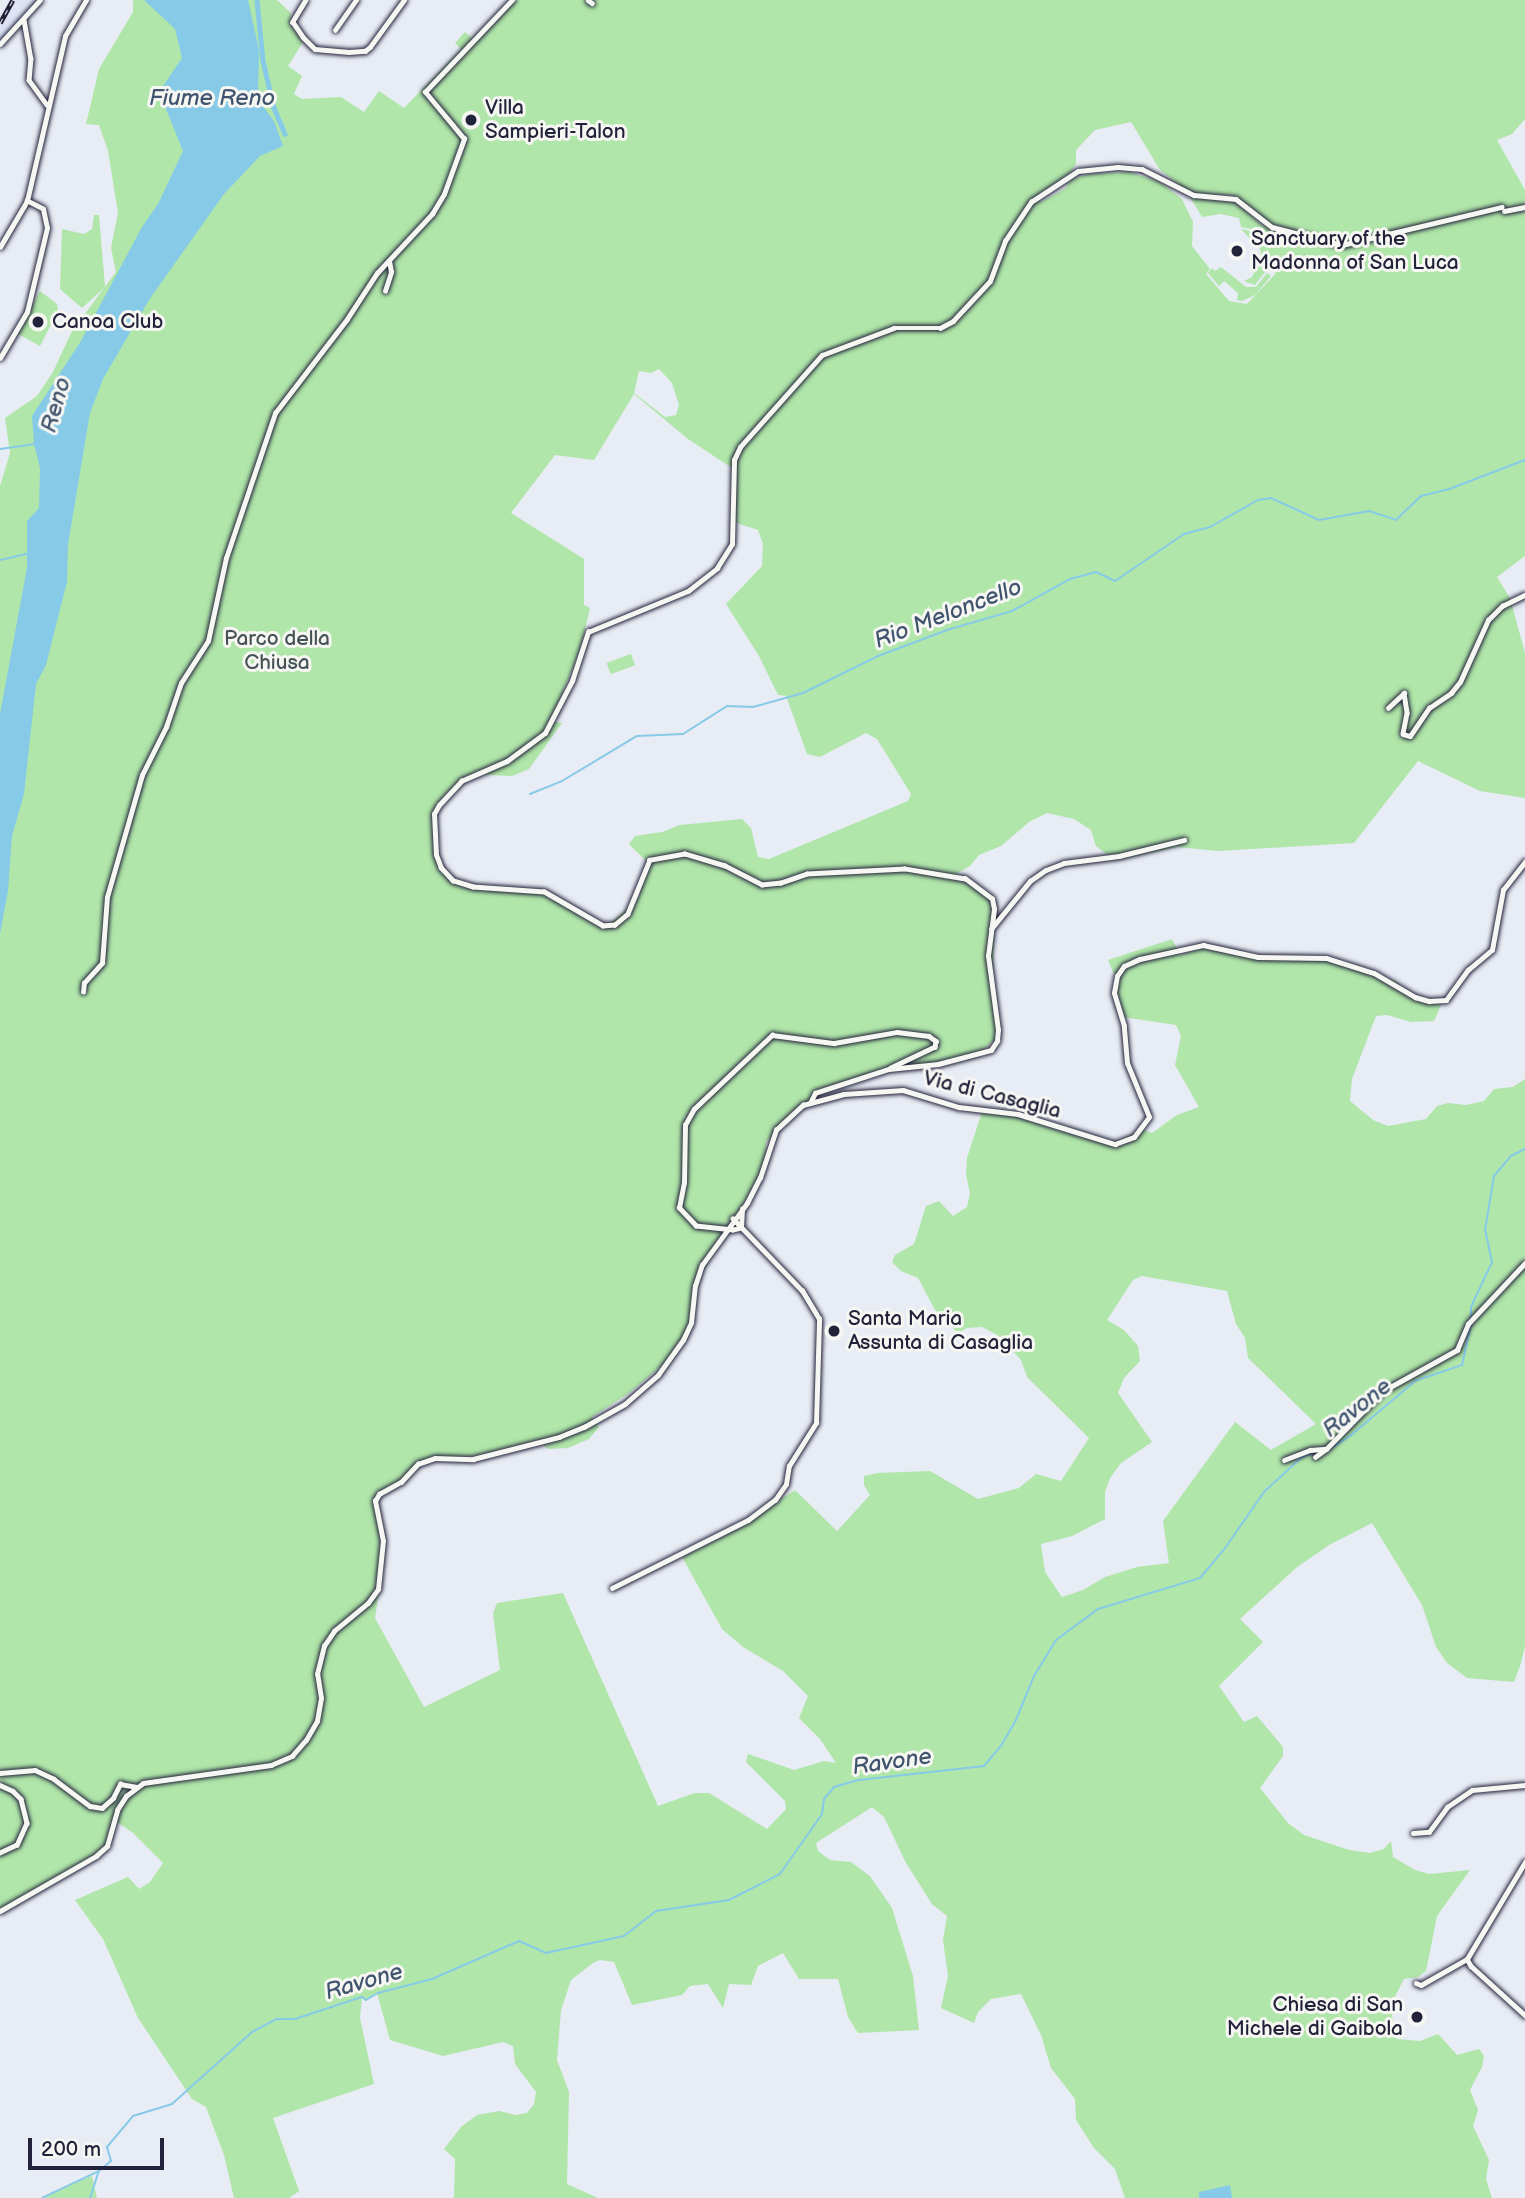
<!DOCTYPE html>
<style>
body{margin:0}
#map{position:relative;width:1525px;height:2198px;overflow:hidden;background:#e8ecf4;font-family:"Balsamiq Sans",sans-serif}
div>[style]{position:absolute}
[style*='--x']{left:calc(var(--x)*1px);top:calc(var(--y)*1px);width:calc(var(--w)*1px);rotate:calc(var(--a)*1deg)}
.built>*{inset:0;background:#dee4f6}
.green>*{inset:0;background:#b0e6a9;transform-origin:0 0}
.water>*{inset:0;background:#87cae8}
.stream>*{height:2px;margin:-1px;padding:0 1px;transform-origin:1px;border-radius:1px;background:#87cae8}
.canal>*{height:4.5px;margin:-2.25px;padding:0 2.25px;transform-origin:2.25px;border-radius:2.25px;background:#87cae8}
.roads{filter:drop-shadow(0 0 2px #22223b) drop-shadow(0 0 2px #22223b)}
.minor>*{height:4.5px;margin:-2.25px;padding:0 2.25px;transform-origin:2.25px;border-radius:2.25px;background:#f6f6f2}
.rail>*{height:4.5px;margin-top:-2.25px;transform-origin:0;background:repeating-linear-gradient(90deg,#f6f6f2 0 5px,#22223b 0 10px);box-sizing:border-box;border-block:2px solid #22223b}
.dots>*{width:19px;height:19px;translate:-50% -50%;box-sizing:border-box;border:4px solid #f6f6f2;border-radius:50%}
span{translate:-50% -50%;white-space:nowrap;text-align:center;line-height:1.15;-webkit-text-stroke:6px #f6f6f2;paint-order:stroke}
.poi-label{font-size:21px;color:#22223b}
.left{translate:0 -50%;text-align:left}
.right{translate:-100% -50%;text-align:right}
.park-label{font-size:21px;color:#465356}
.street-label{font-size:21px;color:#22223b}
.water-label{font-size:23px;color:#40546f;font-style:italic}
.scale{position:absolute;left:28px;top:2138px;width:136px;height:32px;box-sizing:border-box;border:4px solid #22223b;border-top:0;padding-left:9px;font-size:21px;line-height:24px;white-space:nowrap;color:#22223b;-webkit-text-stroke:5px #f6f6f2;paint-order:stroke}
</style>
<div id="map">
<div class="built">
<div style="clip-path:polygon(9px 0,37px 0,0 41px,0 16px)"></div>
</div>
<div class="green">
<div style="clip-path:polygon(evenodd,133px 0,277px 0,291px 13px,290px 25px,303px 42px,288px 66px,302px 76px,294px 94px,302px 99px,341px 97px,364px 112px,379px 91px,404px 108px,461px 49px,455px 43px,465px 32px,472px 38px,513px 0,1525px 0,1525px 119px,1512px 134px,1497px 140px,1525px 190px,1525px 556px,1497px 577px,1510px 598px,1525px 653px,1525px 798px,1480px 791px,1418px 761px,1354px 843px,1218px 851px,1177px 847px,1116px 861px,1096px 846px,1091px 830px,1074px 819px,1047px 813px,1029px 822px,1001px 846px,979px 855px,970px 866px,956px 874px,989px 895px,995px 904px,993px 981px,996px 1038px,974px 1059px,916px 1065px,847px 1081px,809px 1100px,766px 1142px,766px 1165px,699px 1279px,692px 1330px,666px 1362px,629px 1393px,592px 1417px,599px 1427px,589px 1439px,568px 1448px,548px 1449px,538px 1440px,506px 1452px,424px 1461px,411px 1476px,377px 1494px,374px 1504px,385px 1552px,375px 1618px,424px 1707px,500px 1670px,493px 1613px,497px 1603px,563px 1593px,658px 1806px,695px 1793px,709px 1793px,767px 1829px,786px 1809px,785px 1801px,746px 1762px,748px 1754px,794px 1770px,824px 1761px,836px 1763px,820px 1739px,799px 1718px,808px 1696px,783px 1671px,743px 1647px,722px 1629px,682px 1557px,722px 1537px,795px 1490px,837px 1531px,870px 1495px,864px 1485px,864px 1476px,878px 1473px,930px 1471px,978px 1499px,1019px 1488px,1036px 1474px,1061px 1481px,1089px 1438px,1027px 1377px,1021px 1360px,999px 1336px,982px 1327px,967px 1328px,958px 1333px,935px 1310px,918px 1278px,901px 1271px,892px 1262px,895px 1255px,914px 1244px,926px 1206px,939px 1201px,953px 1216px,967px 1207px,970px 1193px,966px 1175px,967px 1158px,983px 1109px,1043px 1119px,1114px 1143px,1141px 1129px,1152px 1133px,1177px 1115px,1199px 1107px,1175px 1065px,1181px 1036px,1176px 1025px,1123px 1017px,1114px 992px,1115px 977px,1108px 960px,1172px 939px,1180px 955px,1209px 946px,1251px 957px,1314px 959px,1338px 963px,1396px 981px,1405px 991px,1426px 1001px,1442px 1003px,1434px 1021px,1411px 1022px,1387px 1015px,1376px 1016px,1352px 1079px,1350px 1101px,1373px 1120px,1388px 1126px,1426px 1119px,1437px 1106px,1448px 1103px,1466px 1105px,1484px 1101px,1494px 1089px,1513px 1087px,1525px 1079px,1525px 1646px,1521px 1663px,1514px 1682px,1467px 1678px,1447px 1663px,1436px 1647px,1422px 1605px,1372px 1523px,1329px 1545px,1296px 1568px,1240px 1619px,1263px 1642px,1219px 1686px,1244px 1722px,1257px 1716px,1283px 1747px,1283px 1756px,1260px 1788px,1288px 1823px,1304px 1835px,1349px 1850px,1370px 1853px,1384px 1849px,1391px 1841px,1393px 1857px,1415px 1870px,1429px 1874px,1470px 1870px,1437px 1916px,1426px 1971px,1418px 1977px,1404px 1979px,1390px 2006px,1397px 2039px,1420px 2041px,1438px 2034px,1457px 2055px,1479px 2049px,1484px 2056px,1482px 2067px,1470px 2090px,1478px 2110px,1473px 2126px,1489px 2160px,1486px 2179px,1492px 2198px,1125px 2198px,1115px 2169px,1094px 2148px,1076px 2120px,1075px 2099px,1051px 2068px,1041px 2035px,1021px 1994px,991px 1999px,978px 2012px,974px 2023px,941px 2008px,948px 1976px,943px 1940px,947px 1916px,932px 1904px,906px 1863px,884px 1817px,872px 1807px,816px 1843px,818px 1851px,830px 1860px,851px 1862px,870px 1876px,892px 1908px,913px 1976px,919px 2030px,858px 2033px,848px 2017px,838px 1979px,799px 1979px,783px 1953px,758px 1966px,751px 1985px,729px 1984px,723px 2008px,708px 1984px,690px 1986px,682px 1995px,632px 2005px,614px 1962px,600px 1960px,593px 1963px,571px 1980px,561px 2010px,557px 2060px,569px 2092px,567px 2184px,598px 2198px,454px 2198px,455px 2159px,444px 2149px,461px 2127px,477px 2115px,499px 2111px,516px 2115px,527px 2113px,534px 2104px,536px 2092px,515px 2064px,513px 2046px,503px 2042px,443px 2056px,390px 2040px,377px 1993px,366px 2000px,362px 1998px,360px 2018px,374px 2084px,273px 2118px,299px 2191px,289px 2198px,234px 2198px,224px 2155px,206px 2107px,192px 2099px,138px 2018px,103px 1939px,75px 1900px,128px 1877px,139px 1889px,150px 1882px,163px 1863px,133px 1833px,117px 1822px,101px 1852px,0 1912px,0 486px,10px 453px,5px 418px,37px 396px,53px 372px,72px 331px,116px 272px,111px 248px,118px 213px,108px 151px,99px 125px,86px 124px,99px 69px,133px 12px,133px 0,1131px 122px,1160px 170px,1182px 187px,1196px 194px,1232px 195px,1262px 220px,1307px 237px,1302px 243px,1241px 229px,1260px 249px,1262px 258px,1252px 277px,1244px 281px,1255px 285px,1268px 268px,1276px 273px,1247px 304px,1229px 301px,1206px 274px,1210px 269px,1192px 246px,1193px 222px,1182px 199px,1158px 181px,1128px 172px,1089px 174px,1070px 180px,1066px 188px,1041px 202px,1036px 197px,1070px 173px,1076px 164px,1076px 150px,1095px 130px,1131px 122px,133px 0,659px 369px,672px 383px,679px 405px,676px 415px,665px 417px,634px 393px,639px 371px,651px 373px,659px 369px,133px 0,634px 394px,688px 439px,732px 468px,734px 522px,758px 530px,763px 544px,762px 566px,726px 604px,759px 656px,778px 695px,786px 696px,807px 754px,820px 757px,866px 733px,877px 739px,911px 794px,908px 801px,769px 859px,758px 857px,751px 828px,742px 819px,680px 825px,662px 832px,635px 836px,629px 844px,647px 862px,659px 857px,644px 867px,639px 898px,609px 924px,580px 916px,546px 890px,456px 885px,442px 872px,435px 841px,436px 809px,473px 774px,512px 776px,529px 769px,562px 723px,551px 721px,580px 650px,590px 608px,584px 605px,584px 559px,511px 513px,555px 455px,594px 460px,634px 394px,133px 0,1142px 1276px,1227px 1291px,1236px 1324px,1245px 1338px,1248px 1358px,1316px 1424px,1271px 1450px,1235px 1422px,1163px 1521px,1169px 1563px,1137px 1567px,1105px 1577px,1083px 1590px,1062px 1597px,1045px 1572px,1041px 1544px,1072px 1536px,1105px 1519px,1105px 1492px,1110px 1478px,1121px 1463px,1152px 1442px,1118px 1393px,1124px 1378px,1140px 1361px,1138px 1346px,1124px 1330px,1107px 1320px,1133px 1280px,1142px 1276px)"></div>
<div style="clip-path:polygon(1190px 197px,1234px 201px,1263px 226px,1290px 237px,1241px 227px,1239px 218px,1221px 214px,1202px 217px)"></div>
<div style="clip-path:polygon(94px 215px,99px 215px,105px 287px,82px 308px,60px 289px,62px 229px,84px 234px,92px 229px)"></div>
<div style="clip-path:polygon(1221px 267px,1246px 287px,1256px 287px,1267px 273px,1271px 276px,1255px 295px,1242px 301px,1237px 300px,1238px 293px,1224px 281px,1219px 286px,1208px 273px,1212px 268px,1215px 271px)"></div>
<div style="clip-path:polygon(40px 291px,57px 304px,58px 311px,40px 346px,18px 334px)"></div>
<div style="left:631px;top:654px;width:12px;height:26px;rotate:70deg"></div>
<div style="clip-path:polygon(92px 2176px,97px 2198px,45px 2198px,62px 2188px)"></div>
</div>
<div class="water">
<div style="clip-path:polygon(144px 0,248px 0,259px 50px,258px 100px,274px 121px,283px 146px,260px 156px,224px 194px,149px 300px,103px 379px,90px 413px,68px 545px,67px 582px,46px 665px,36px 684px,24px 794px,12px 836px,8px 891px,0 934px,0 714px,27px 568px,27px 521px,39px 508px,40px 468px,34px 444px,32px 416px,81px 341px,142px 227px,158px 204px,183px 151px,159px 92px,182px 58px,175px 29px)"></div>
<div style="clip-path:polygon(1230px 2185px,1232px 2198px,1199px 2198px,1199px 2192px)"></div>
</div>
<div class="stream">
<div style="--x:0;--y:449;--w:34;--a:-8"></div>
<div style="--x:0;--y:560;--w:31;--a:-13"></div>
<div style="--x:530;--y:794;--w:35;--a:-22"></div>
<div style="--x:562;--y:781;--w:87;--a:-31"></div>
<div style="--x:637;--y:736;--w:46;--a:-2.5"></div>
<div style="--x:683;--y:734;--w:52;--a:-32.5"></div>
<div style="--x:727;--y:706;--w:26;--a:2"></div>
<div style="--x:753;--y:707;--w:52;--a:-15.6"></div>
<div style="--x:803;--y:693;--w:84;--a:-26.3"></div>
<div style="--x:878;--y:656;--w:74;--a:-20.6"></div>
<div style="--x:947;--y:630;--w:68;--a:-16.3"></div>
<div style="--x:1012;--y:611;--w:66;--a:-28.9"></div>
<div style="--x:1070;--y:579;--w:27;--a:-15"></div>
<div style="--x:1096;--y:572;--w:21;--a:25"></div>
<div style="--x:1115;--y:581;--w:83;--a:-34.3"></div>
<div style="--x:1184;--y:534;--w:27;--a:-15"></div>
<div style="--x:1210;--y:527;--w:55;--a:-29.4"></div>
<div style="--x:1258;--y:500;--w:13;--a:-9"></div>
<div style="--x:1271;--y:498;--w:53;--a:24.6"></div>
<div style="--x:1319;--y:520;--w:51;--a:-10.2"></div>
<div style="--x:1369;--y:511;--w:28;--a:18"></div>
<div style="--x:1396;--y:520;--w:35;--a:-44"></div>
<div style="--x:1421;--y:496;--w:32;--a:-14"></div>
<div style="--x:1452;--y:488;--w:78;--a:-21"></div>
<div style="--x:1471;--y:1319;--w:12;--a:-90"></div>
<div style="--x:1471;--y:1307;--w:50;--a:-65"></div>
<div style="--x:1492;--y:1262;--w:33;--a:-102"></div>
<div style="--x:1485;--y:1230;--w:55;--a:-80.5"></div>
<div style="--x:1494;--y:1176;--w:26;--a:-50"></div>
<div style="--x:1511;--y:1156;--w:16;--a:-27"></div>
<div style="--x:1324;--y:1453;--w:30;--a:-33"></div>
<div style="--x:1349;--y:1437;--w:87;--a:-40.3"></div>
<div style="--x:1415;--y:1381;--w:50;--a:-18.8"></div>
<div style="--x:1462;--y:1365;--w:41;--a:-77.3"></div>
<div style="--x:42;--y:2198;--w:61;--a:-25.3"></div>
<div style="--x:90;--y:2198;--w:28;--a:-72"></div>
<div style="--x:99;--y:2171;--w:16;--a:-40"></div>
<div style="--x:111;--y:2161;--w:15;--a:-106"></div>
<div style="--x:107;--y:2147;--w:40;--a:-50"></div>
<div style="--x:133;--y:2116;--w:41;--a:-17.1"></div>
<div style="--x:172;--y:2104;--w:108;--a:-42"></div>
<div style="--x:252;--y:2032;--w:27;--a:-28"></div>
<div style="--x:276;--y:2019;--w:19;--a:0"></div>
<div style="--x:295;--y:2019;--w:71;--a:-18.2"></div>
<div style="--x:362;--y:1997;--w:5;--a:37"></div>
<div style="--x:366;--y:2000;--w:14;--a:-30"></div>
<div style="--x:378;--y:1993;--w:56;--a:-14.5"></div>
<div style="--x:432;--y:1979;--w:95;--a:-23.6"></div>
<div style="--x:519;--y:1941;--w:30;--a:24"></div>
<div style="--x:546;--y:1953;--w:80;--a:-12.3"></div>
<div style="--x:624;--y:1936;--w:41;--a:-38"></div>
<div style="--x:656;--y:1911;--w:74;--a:-8.6"></div>
<div style="--x:729;--y:1900;--w:57;--a:-27"></div>
<div style="--x:780;--y:1874;--w:73;--a:-55"></div>
<div style="--x:822;--y:1814;--w:15;--a:-82"></div>
<div style="--x:824;--y:1799;--w:16;--a:-50"></div>
<div style="--x:834;--y:1787;--w:26;--a:-16"></div>
<div style="--x:859;--y:1780;--w:126;--a:-6.4"></div>
<div style="--x:984;--y:1766;--w:26;--a:-50"></div>
<div style="--x:1001;--y:1746;--w:30;--a:-60"></div>
<div style="--x:1016;--y:1720;--w:48;--a:-67.8"></div>
<div style="--x:1034;--y:1676;--w:42;--a:-58.6"></div>
<div style="--x:1056;--y:1640;--w:52;--a:-36.4"></div>
<div style="--x:1098;--y:1609;--w:107;--a:-16.9"></div>
<div style="--x:1200;--y:1578;--w:39;--a:-50"></div>
<div style="--x:1225;--y:1548;--w:68;--a:-55.1"></div>
<div style="--x:1264;--y:1492;--w:52;--a:-42.6"></div>
<div style="--x:1302;--y:1457;--w:17;--a:-17"></div>
</div>
<div class="canal">
<div style="--x:257;--y:0;--w:61;--a:84.4"></div>
<div style="--x:263;--y:61;--w:48;--a:76.8"></div>
<div style="--x:274;--y:108;--w:28;--a:67"></div>
</div>
<div class="roads">
<div class="minor">
<div style="--x:306;--y:0;--w:26;--a:121"></div>
<div style="--x:293;--y:22;--w:18;--a:56"></div>
<div style="--x:303;--y:37;--w:17;--a:45"></div>
<div style="--x:315;--y:49;--w:34;--a:5"></div>
<div style="--x:349;--y:52;--w:16;--a:-4"></div>
<div style="--x:365;--y:51;--w:6;--a:-39"></div>
<div style="--x:370;--y:47;--w:58;--a:-54.1"></div>
<div style="--x:588;--y:0;--w:5;--a:37"></div>
<div style="--x:24;--y:20;--w:39;--a:80"></div>
<div style="--x:31;--y:58;--w:22;--a:95"></div>
<div style="--x:29;--y:80;--w:31;--a:54"></div>
<div style="--x:335;--y:30;--w:37;--a:-55"></div>
<div style="--x:0;--y:44;--w:59;--a:-47.7"></div>
<div style="--x:1504;--y:211;--w:21;--a:-11"></div>
<div style="--x:0;--y:247;--w:53;--a:-59.6"></div>
<div style="--x:27;--y:201;--w:169;--a:-77"></div>
<div style="--x:65;--y:36;--w:42;--a:-59.7"></div>
<div style="--x:385;--y:291;--w:20;--a:-72"></div>
<div style="--x:391;--y:272;--w:11;--a:-100"></div>
<div style="--x:0;--y:358;--w:53;--a:-59.6"></div>
<div style="--x:27;--y:312;--w:86;--a:-76.6"></div>
<div style="--x:47;--y:228;--w:19;--a:-102"></div>
<div style="--x:43;--y:209;--w:18;--a:-153"></div>
<div style="--x:1388;--y:708;--w:22;--a:-43"></div>
<div style="--x:1404;--y:693;--w:20;--a:81"></div>
<div style="--x:1407;--y:713;--w:21;--a:101"></div>
<div style="--x:1403;--y:734;--w:7;--a:16"></div>
<div style="--x:1410;--y:736;--w:34;--a:-56"></div>
<div style="--x:1429;--y:708;--w:27;--a:-34"></div>
<div style="--x:1451;--y:693;--w:14;--a:-51"></div>
<div style="--x:1460;--y:682;--w:68;--a:-65.7"></div>
<div style="--x:1488;--y:620;--w:20;--a:-45"></div>
<div style="--x:1502;--y:606;--w:25;--a:-26"></div>
<div style="--x:991;--y:929;--w:62;--a:-50.9"></div>
<div style="--x:1030;--y:881;--w:19;--a:-35"></div>
<div style="--x:1046;--y:870;--w:19;--a:-21"></div>
<div style="--x:1064;--y:863;--w:55;--a:-7.3"></div>
<div style="--x:1119;--y:856;--w:67;--a:-13.8"></div>
<div style="--x:83;--y:992;--w:9;--a:-84"></div>
<div style="--x:84;--y:983;--w:27;--a:-48"></div>
<div style="--x:102;--y:963;--w:66;--a:-85.7"></div>
<div style="--x:107;--y:897;--w:127;--a:-74"></div>
<div style="--x:142;--y:775;--w:54;--a:-63.4"></div>
<div style="--x:166;--y:727;--w:46;--a:-71.2"></div>
<div style="--x:181;--y:683;--w:50;--a:-57.3"></div>
<div style="--x:208;--y:641;--w:85;--a:-77.8"></div>
<div style="--x:226;--y:558;--w:153;--a:-71.3"></div>
<div style="--x:275;--y:413;--w:118;--a:-52.5"></div>
<div style="--x:347;--y:319;--w:55;--a:-56.9"></div>
<div style="--x:377;--y:273;--w:81;--a:-47"></div>
<div style="--x:432;--y:214;--w:23;--a:-59"></div>
<div style="--x:444;--y:194;--w:59;--a:-70"></div>
<div style="--x:464;--y:139;--w:61;--a:-129.7"></div>
<div style="--x:425;--y:92;--w:127;--a:-46.6"></div>
<div style="--x:810;--y:1103;--w:11;--a:-63"></div>
<div style="--x:815;--y:1093;--w:78;--a:-18"></div>
<div style="--x:889;--y:1069;--w:49;--a:-5.8"></div>
<div style="--x:938;--y:1064;--w:55;--a:-14.8"></div>
<div style="--x:991;--y:1050;--w:11;--a:-56"></div>
<div style="--x:997;--y:1041;--w:11;--a:-85"></div>
<div style="--x:998;--y:1030;--w:75;--a:-97.7"></div>
<div style="--x:988;--y:956;--w:47;--a:-82.7"></div>
<div style="--x:994;--y:909;--w:10;--a:-101"></div>
<div style="--x:992;--y:899;--w:34;--a:-143"></div>
<div style="--x:965;--y:879;--w:61;--a:-170.5"></div>
<div style="--x:905;--y:869;--w:98;--a:177.1"></div>
<div style="--x:807;--y:874;--w:28;--a:161"></div>
<div style="--x:781;--y:883;--w:19;--a:174"></div>
<div style="--x:762;--y:885;--w:42;--a:-152.8"></div>
<div style="--x:725;--y:866;--w:42;--a:-163.3"></div>
<div style="--x:685;--y:854;--w:36;--a:170"></div>
<div style="--x:650;--y:860;--w:58;--a:112.2"></div>
<div style="--x:628;--y:914;--w:17;--a:140"></div>
<div style="--x:615;--y:925;--w:12;--a:175"></div>
<div style="--x:603;--y:926;--w:68;--a:-150"></div>
<div style="--x:544;--y:892;--w:71;--a:-176"></div>
<div style="--x:473;--y:887;--w:21;--a:-163"></div>
<div style="--x:453;--y:881;--w:18;--a:-133"></div>
<div style="--x:441;--y:868;--w:14;--a:-111"></div>
<div style="--x:436;--y:855;--w:41;--a:-92.8"></div>
<div style="--x:434;--y:814;--w:10;--a:-61"></div>
<div style="--x:439;--y:805;--w:33;--a:-47"></div>
<div style="--x:461;--y:781;--w:50;--a:-23.5"></div>
<div style="--x:507;--y:761;--w:47;--a:-36.4"></div>
<div style="--x:545;--y:733;--w:59;--a:-62.6"></div>
<div style="--x:572;--y:681;--w:52;--a:-71.9"></div>
<div style="--x:588;--y:632;--w:108;--a:-22.3"></div>
<div style="--x:688;--y:591;--w:37;--a:-38"></div>
<div style="--x:717;--y:568;--w:28;--a:-58"></div>
<div style="--x:732;--y:544;--w:84;--a:-88.6"></div>
<div style="--x:734;--y:460;--w:14;--a:-65"></div>
<div style="--x:740;--y:447;--w:123;--a:-48.3"></div>
<div style="--x:822;--y:355;--w:77;--a:-20.6"></div>
<div style="--x:894;--y:328;--w:46;--a:0"></div>
<div style="--x:940;--y:328;--w:15;--a:-28"></div>
<div style="--x:953;--y:321;--w:54;--a:-47.2"></div>
<div style="--x:990;--y:281;--w:43;--a:-69.4"></div>
<div style="--x:1005;--y:241;--w:47;--a:-56.3"></div>
<div style="--x:1031;--y:202;--w:56;--a:-33.4"></div>
<div style="--x:1078;--y:171;--w:40;--a:-5.7"></div>
<div style="--x:1118;--y:167;--w:24;--a:5"></div>
<div style="--x:1142;--y:169;--w:58;--a:26.6"></div>
<div style="--x:1194;--y:195;--w:42;--a:5.4"></div>
<div style="--x:1236;--y:199;--w:46;--a:37.9"></div>
<div style="--x:1272;--y:227;--w:72;--a:14.4"></div>
<div style="--x:1342;--y:245;--w:164;--a:-13.4"></div>
<div style="--x:741;--y:1228;--w:8;--a:166"></div>
<div style="--x:733;--y:1230;--w:37;--a:-174"></div>
<div style="--x:696;--y:1226;--w:25;--a:-133"></div>
<div style="--x:679;--y:1208;--w:25;--a:-79"></div>
<div style="--x:684;--y:1183;--w:58;--a:-89"></div>
<div style="--x:685;--y:1125;--w:18;--a:-61"></div>
<div style="--x:694;--y:1109;--w:108;--a:-43.5"></div>
<div style="--x:772;--y:1035;--w:63;--a:7.4"></div>
<div style="--x:834;--y:1043;--w:64;--a:-9.9"></div>
<div style="--x:897;--y:1032;--w:32;--a:7"></div>
<div style="--x:929;--y:1036;--w:9;--a:36"></div>
<div style="--x:936;--y:1041;--w:6;--a:99"></div>
<div style="--x:935;--y:1047;--w:49;--a:154.5"></div>
<div style="--x:741;--y:1228;--w:19;--a:-87"></div>
<div style="--x:1315;--y:1457;--w:14;--a:-36"></div>
<div style="--x:1284;--y:1460;--w:28;--a:-21"></div>
<div style="--x:1310;--y:1450;--w:16;--a:-4"></div>
<div style="--x:1326;--y:1449;--w:81;--a:-45.5"></div>
<div style="--x:1383;--y:1391;--w:85;--a:-29"></div>
<div style="--x:1457;--y:1350;--w:28;--a:-67"></div>
<div style="--x:1468;--y:1324;--w:83;--a:-46.9"></div>
<div style="--x:612;--y:1588;--w:152;--a:-26.6"></div>
<div style="--x:748;--y:1520;--w:34;--a:-37"></div>
<div style="--x:775;--y:1500;--w:19;--a:-55"></div>
<div style="--x:786;--y:1484;--w:18;--a:-81"></div>
<div style="--x:789;--y:1466;--w:51;--a:-57.9"></div>
<div style="--x:816;--y:1423;--w:104;--a:-88.3"></div>
<div style="--x:819;--y:1319;--w:33;--a:-121"></div>
<div style="--x:802;--y:1291;--w:100;--a:-133.8"></div>
<div style="--x:0;--y:1773;--w:35;--a:-5"></div>
<div style="--x:35;--y:1770;--w:21;--a:25"></div>
<div style="--x:54;--y:1779;--w:45;--a:36.9"></div>
<div style="--x:90;--y:1806;--w:12;--a:9"></div>
<div style="--x:102;--y:1808;--w:15;--a:-42"></div>
<div style="--x:113;--y:1798;--w:16;--a:-63"></div>
<div style="--x:120;--y:1784;--w:17;--a:10"></div>
<div style="--x:0;--y:1785;--w:14;--a:25"></div>
<div style="--x:13;--y:1791;--w:11;--a:45"></div>
<div style="--x:21;--y:1799;--w:25;--a:76"></div>
<div style="--x:27;--y:1823;--w:24;--a:114"></div>
<div style="--x:17;--y:1845;--w:19;--a:155"></div>
<div style="--x:1413;--y:1833;--w:16;--a:-4"></div>
<div style="--x:1429;--y:1832;--w:31;--a:-54"></div>
<div style="--x:1447;--y:1807;--w:30;--a:-34"></div>
<div style="--x:1472;--y:1790;--w:53;--a:-5.4"></div>
<div style="--x:0;--y:1911;--w:111;--a:-29.8"></div>
<div style="--x:96;--y:1856;--w:15;--a:-42"></div>
<div style="--x:107;--y:1846;--w:37;--a:-74"></div>
<div style="--x:117;--y:1810;--w:17;--a:-57"></div>
<div style="--x:126;--y:1796;--w:21;--a:-37"></div>
<div style="--x:143;--y:1783;--w:129;--a:-8"></div>
<div style="--x:271;--y:1765;--w:23;--a:-23"></div>
<div style="--x:292;--y:1756;--w:21;--a:-49"></div>
<div style="--x:306;--y:1740;--w:22;--a:-60"></div>
<div style="--x:317;--y:1721;--w:23;--a:-80"></div>
<div style="--x:321;--y:1698;--w:24;--a:-99"></div>
<div style="--x:317;--y:1674;--w:29;--a:-76"></div>
<div style="--x:324;--y:1646;--w:18;--a:-56"></div>
<div style="--x:334;--y:1631;--w:44;--a:-39.5"></div>
<div style="--x:368;--y:1603;--w:17;--a:-54"></div>
<div style="--x:378;--y:1589;--w:48;--a:-84.1"></div>
<div style="--x:383;--y:1541;--w:41;--a:-101.3"></div>
<div style="--x:375;--y:1501;--w:8;--a:-60"></div>
<div style="--x:379;--y:1494;--w:25;--a:-29"></div>
<div style="--x:401;--y:1482;--w:25;--a:-47"></div>
<div style="--x:418;--y:1464;--w:18;--a:-19"></div>
<div style="--x:435;--y:1458;--w:38;--a:2"></div>
<div style="--x:473;--y:1459;--w:89;--a:-14.3"></div>
<div style="--x:559;--y:1437;--w:27;--a:-22"></div>
<div style="--x:584;--y:1427;--w:47;--a:-29.3"></div>
<div style="--x:625;--y:1404;--w:44;--a:-41.3"></div>
<div style="--x:658;--y:1375;--w:43;--a:-54.5"></div>
<div style="--x:683;--y:1340;--w:19;--a:-65"></div>
<div style="--x:691;--y:1323;--w:37;--a:-84"></div>
<div style="--x:695;--y:1286;--w:22;--a:-72"></div>
<div style="--x:702;--y:1265;--w:77;--a:-54"></div>
<div style="--x:747;--y:1203;--w:28;--a:-63"></div>
<div style="--x:760;--y:1178;--w:51;--a:-71.6"></div>
<div style="--x:776;--y:1130;--w:37;--a:-43"></div>
<div style="--x:803;--y:1105;--w:42;--a:-15"></div>
<div style="--x:844;--y:1094;--w:59;--a:-3.9"></div>
<div style="--x:903;--y:1090;--w:59;--a:16.9"></div>
<div style="--x:959;--y:1107;--w:59;--a:6.8"></div>
<div style="--x:1018;--y:1114;--w:102;--a:17.2"></div>
<div style="--x:1115;--y:1144;--w:20;--a:-20"></div>
<div style="--x:1134;--y:1137;--w:25;--a:-53"></div>
<div style="--x:1149;--y:1117;--w:58;--a:-112.2"></div>
<div style="--x:1127;--y:1063;--w:37;--a:-95"></div>
<div style="--x:1124;--y:1026;--w:34;--a:-107"></div>
<div style="--x:1114;--y:993;--w:17;--a:-80"></div>
<div style="--x:1117;--y:976;--w:12;--a:-55"></div>
<div style="--x:1124;--y:966;--w:17;--a:-24"></div>
<div style="--x:1140;--y:959;--w:65;--a:-12.5"></div>
<div style="--x:1203;--y:945;--w:56;--a:12.3"></div>
<div style="--x:1258;--y:957;--w:68;--a:0.8"></div>
<div style="--x:1326;--y:958;--w:50;--a:17.4"></div>
<div style="--x:1374;--y:973;--w:48;--a:30.3"></div>
<div style="--x:1415;--y:997;--w:15;--a:16"></div>
<div style="--x:1429;--y:1001;--w:17;--a:-3"></div>
<div style="--x:1446;--y:1000;--w:37;--a:-54"></div>
<div style="--x:1468;--y:970;--w:31;--a:-40"></div>
<div style="--x:1492;--y:950;--w:61;--a:-79.6"></div>
<div style="--x:1503;--y:890;--w:36;--a:-52"></div>
<div style="--x:1467;--y:1959;--w:113;--a:-59.1"></div>
<div style="--x:1467;--y:1959;--w:8;--a:60"></div>
<div style="--x:1471;--y:1966;--w:73;--a:42.2"></div>
<div style="--x:1416;--y:1983;--w:5;--a:22"></div>
<div style="--x:1421;--y:1985;--w:53;--a:-29.5"></div>
</div>
</div>
<div class="rail">
<div style="--x:0;--y:23;--w:26;--a:-61"></div>
</div>
<div class="dots">
<div style="left:471px;top:120px;background:#22223b"></div>
<div style="left:1237px;top:251px;background:#22223b"></div>
<div style="left:38px;top:322px;background:#22223b"></div>
<div style="left:834px;top:1331px;background:#22223b"></div>
<div style="left:1417px;top:2017px;background:#22223b"></div>
</div>
<div class="poi-label">
<span class="left" style="left:485px;top:120px">Villa<br>Sampieri-Talon</span>
<span class="left" style="left:1251px;top:251px">Sanctuary of the<br>Madonna of San Luca</span>
<span class="left" style="left:52px;top:322px">Canoa Club</span>
<span class="left" style="left:848px;top:1331px">Santa Maria<br>Assunta di Casaglia</span>
<span class="right" style="left:1403px;top:2017px">Chiesa di San<br>Michele di Gaibola</span>
</div>
<div class="park-label">
<span style="left:277px;top:651px">Parco della<br>Chiusa</span>
</div>
<div class="street-label">
<span style="left:992px;top:1095px;rotate:14deg">Via di Casaglia</span>
</div>
<div class="water-label">
<span style="left:212px;top:98px">Fiume Reno</span>
<span style="left:56px;top:405px;rotate:-74deg">Reno</span>
<span style="left:948px;top:614px;rotate:-21deg">Rio Meloncello</span>
<span style="left:1357px;top:1408px;rotate:-38deg">Ravone</span>
<span style="left:892px;top:1762px;rotate:-8deg">Ravone</span>
<span style="left:364px;top:1982px;rotate:-16deg">Ravone</span>
</div>
<div class="scale">200 m</div>
</div>
